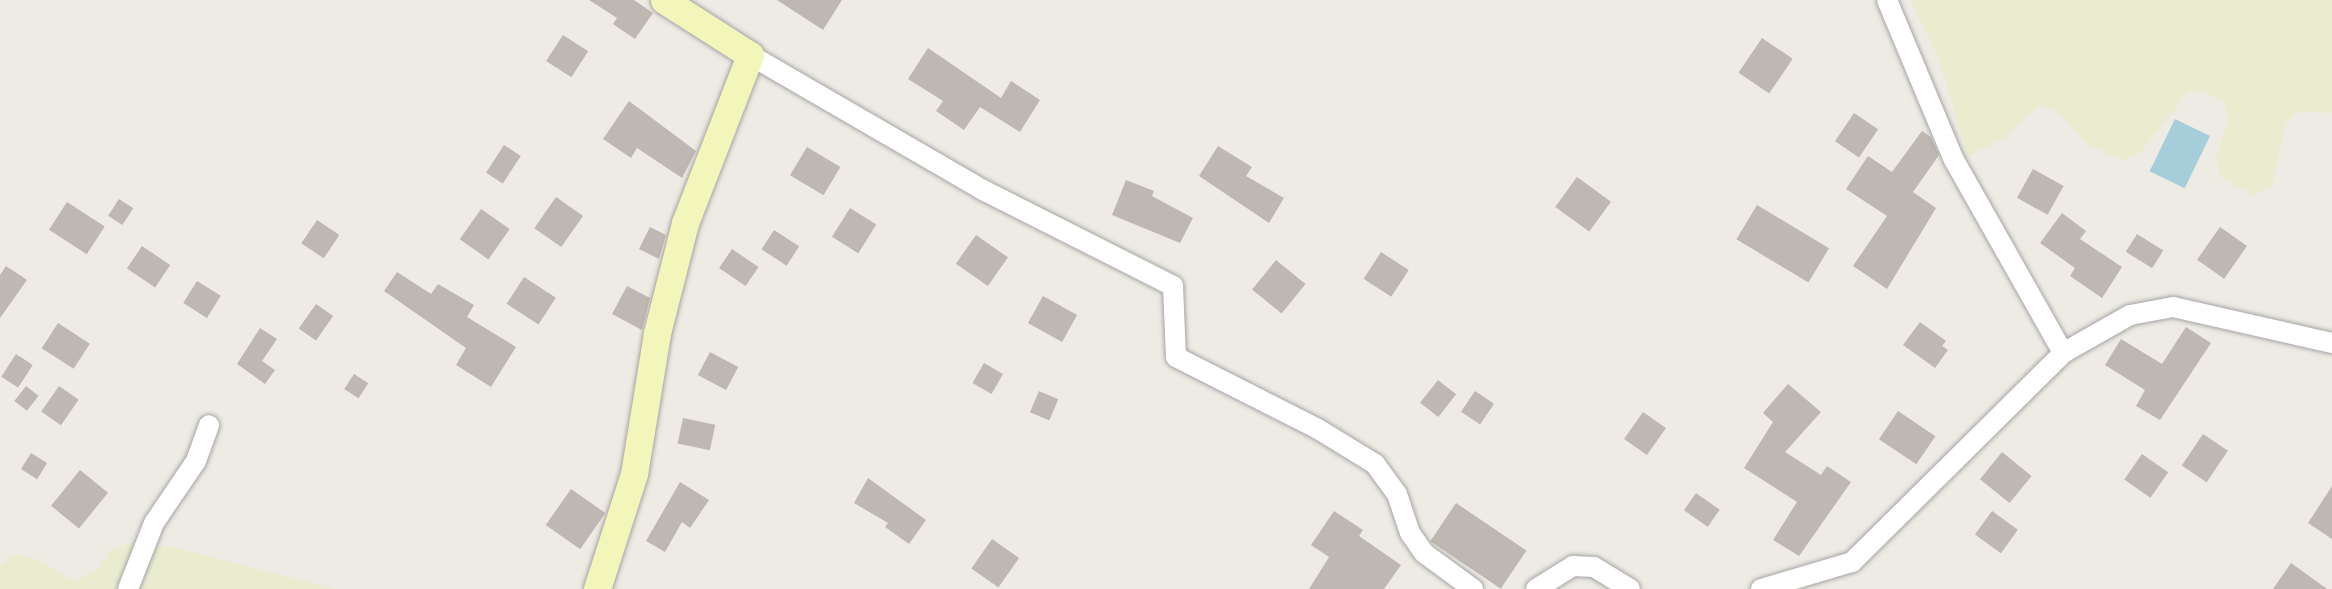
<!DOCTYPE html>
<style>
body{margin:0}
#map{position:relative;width:2332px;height:589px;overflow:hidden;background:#eeebe4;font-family:Signika,sans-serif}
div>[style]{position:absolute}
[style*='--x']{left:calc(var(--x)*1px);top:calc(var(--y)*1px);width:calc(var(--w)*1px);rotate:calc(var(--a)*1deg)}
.farmland>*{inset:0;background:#eaecd0}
.water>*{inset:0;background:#a6cdda;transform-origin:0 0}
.building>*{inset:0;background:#bfb7b1;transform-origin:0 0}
.roads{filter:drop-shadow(0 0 2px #a5a5a5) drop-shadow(0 0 2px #a5a5a5)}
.street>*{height:20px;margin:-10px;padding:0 10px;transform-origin:10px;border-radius:10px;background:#fff}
.secondary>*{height:27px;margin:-13.5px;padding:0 13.5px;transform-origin:13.5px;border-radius:13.5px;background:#f2f6ba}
span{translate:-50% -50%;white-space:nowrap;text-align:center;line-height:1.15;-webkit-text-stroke:5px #fff;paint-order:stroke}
</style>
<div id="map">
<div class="farmland">
<div style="clip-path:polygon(1911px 0,2332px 0,2332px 113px,2297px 111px,2285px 126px,2272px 186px,2253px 195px,2219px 176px,2216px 156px,2228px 120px,2224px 102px,2208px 93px,2189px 91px,2140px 153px,2123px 160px,2088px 145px,2062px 116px,2041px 104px,2002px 139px,1968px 157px,1939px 60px)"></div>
<div style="clip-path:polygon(130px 542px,177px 548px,335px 589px,0 589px,0 565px,14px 554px,36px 559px,75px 582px,98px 569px,109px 551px)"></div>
</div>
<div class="water">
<div style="left:2175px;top:119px;width:39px;height:58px;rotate:26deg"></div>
</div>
<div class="building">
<div style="clip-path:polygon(589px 0,634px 0,653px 13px,635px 39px,613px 24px,617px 18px)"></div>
<div style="clip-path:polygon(777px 0,842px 0,823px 30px)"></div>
<div style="left:563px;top:35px;width:30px;height:31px;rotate:33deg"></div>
<div style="left:1762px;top:38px;width:37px;height:42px;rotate:34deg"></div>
<div style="clip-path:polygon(928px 48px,1001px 98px,1011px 81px,1040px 100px,1020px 132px,980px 107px,964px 130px,936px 111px,943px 101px,908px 79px)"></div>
<div style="clip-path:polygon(629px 101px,696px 151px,682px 178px,637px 148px,631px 158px,603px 139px)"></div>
<div style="left:1854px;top:113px;width:29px;height:34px;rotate:34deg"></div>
<div style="clip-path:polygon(1922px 131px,1931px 137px,1939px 155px,1913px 192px,1936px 208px,1887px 289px,1853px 266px,1887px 216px,1846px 189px,1868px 156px,1892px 172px)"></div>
<div style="left:504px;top:145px;width:20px;height:33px;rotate:33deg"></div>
<div style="clip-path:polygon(1218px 146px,1252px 167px,1246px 176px,1284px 198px,1269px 223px,1199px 176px)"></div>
<div style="left:807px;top:147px;width:39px;height:33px;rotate:31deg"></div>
<div style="left:2033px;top:169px;width:35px;height:33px;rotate:29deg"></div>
<div style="left:1577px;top:177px;width:42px;height:37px;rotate:36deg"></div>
<div style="clip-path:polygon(1126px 180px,1154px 191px,1152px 196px,1193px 218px,1180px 243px,1112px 215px)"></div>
<div style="left:556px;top:197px;width:33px;height:38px;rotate:35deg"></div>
<div style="left:119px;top:199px;width:17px;height:20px;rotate:33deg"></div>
<div style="left:67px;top:202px;width:45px;height:33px;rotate:33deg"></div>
<div style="left:1757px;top:205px;width:84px;height:40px;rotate:31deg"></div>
<div style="left:850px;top:208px;width:31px;height:34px;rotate:32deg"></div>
<div style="left:481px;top:209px;width:35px;height:37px;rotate:35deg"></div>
<div style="clip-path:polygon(2062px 213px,2086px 231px,2080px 239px,2122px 267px,2102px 298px,2070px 276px,2075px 268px,2040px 243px)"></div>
<div style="left:317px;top:220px;width:27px;height:28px;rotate:34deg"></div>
<div style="clip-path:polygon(650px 227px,666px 235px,659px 259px,639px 249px)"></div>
<div style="left:2220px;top:227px;width:33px;height:40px;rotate:35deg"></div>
<div style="left:774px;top:230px;width:30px;height:23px;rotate:33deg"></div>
<div style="left:2137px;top:234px;width:31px;height:21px;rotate:32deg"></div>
<div style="left:976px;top:235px;width:39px;height:35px;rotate:35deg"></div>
<div style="left:142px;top:246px;width:34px;height:27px;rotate:34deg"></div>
<div style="left:732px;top:249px;width:32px;height:23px;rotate:34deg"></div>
<div style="left:1381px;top:252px;width:33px;height:32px;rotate:33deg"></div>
<div style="left:1276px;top:260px;width:38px;height:38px;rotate:39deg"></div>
<div style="clip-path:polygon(6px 266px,27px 280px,0 318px,0 275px)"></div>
<div style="clip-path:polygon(397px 272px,431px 294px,438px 284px,474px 305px,467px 317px,516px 347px,491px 387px,456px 365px,466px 348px,384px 291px)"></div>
<div style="left:524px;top:277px;width:38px;height:32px;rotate:33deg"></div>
<div style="left:197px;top:281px;width:28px;height:26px;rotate:32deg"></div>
<div style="clip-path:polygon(627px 286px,650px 298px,642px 330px,612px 314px)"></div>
<div style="left:1043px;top:296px;width:39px;height:31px;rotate:29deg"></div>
<div style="left:316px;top:304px;width:21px;height:30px;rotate:35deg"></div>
<div style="clip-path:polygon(1920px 322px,1946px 341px,1942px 346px,1948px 350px,1935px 368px,1903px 345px)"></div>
<div style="left:58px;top:323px;width:38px;height:30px;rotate:33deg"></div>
<div style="clip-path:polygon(2186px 327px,2211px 343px,2160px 420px,2136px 406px,2145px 390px,2105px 365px,2121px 339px,2162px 364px)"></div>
<div style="clip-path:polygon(260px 328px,277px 339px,262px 361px,275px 370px,265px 384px,237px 364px)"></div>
<div style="left:710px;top:352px;width:32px;height:26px;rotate:28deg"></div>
<div style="left:16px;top:354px;width:20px;height:27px;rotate:33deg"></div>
<div style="left:984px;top:363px;width:22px;height:23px;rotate:30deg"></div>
<div style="left:354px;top:374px;width:17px;height:18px;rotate:33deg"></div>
<div style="left:1438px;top:380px;width:23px;height:29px;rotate:38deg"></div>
<div style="clip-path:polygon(1788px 384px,1821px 412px,1785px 452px,1821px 475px,1827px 466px,1851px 482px,1799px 556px,1773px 540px,1797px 502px,1744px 468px,1773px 422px,1763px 413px)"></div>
<div style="left:26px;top:386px;width:16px;height:19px;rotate:38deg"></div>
<div style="left:59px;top:386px;width:24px;height:31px;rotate:35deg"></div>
<div style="left:1039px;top:391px;width:21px;height:23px;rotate:23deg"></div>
<div style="left:1475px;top:391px;width:23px;height:25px;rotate:34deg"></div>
<div style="left:1898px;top:411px;width:45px;height:34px;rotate:34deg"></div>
<div style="left:1643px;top:412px;width:28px;height:33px;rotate:35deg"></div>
<div style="left:683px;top:418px;width:33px;height:26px;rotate:12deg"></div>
<div style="left:2203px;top:434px;width:30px;height:38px;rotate:34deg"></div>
<div style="left:2002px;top:452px;width:38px;height:35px;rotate:39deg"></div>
<div style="left:31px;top:453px;width:19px;height:19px;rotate:32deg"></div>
<div style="left:2142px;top:454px;width:32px;height:31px;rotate:35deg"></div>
<div style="left:80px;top:470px;width:36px;height:46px;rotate:39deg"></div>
<div style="clip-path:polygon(868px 478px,926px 520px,909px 544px,885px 527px,888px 523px,854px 503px)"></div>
<div style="clip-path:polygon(680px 482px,709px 500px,690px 528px,682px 522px,665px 552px,646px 541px)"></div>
<div style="clip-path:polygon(2332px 486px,2332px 539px,2308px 523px)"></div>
<div style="left:571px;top:489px;width:42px;height:44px;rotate:35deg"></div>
<div style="left:1696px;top:493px;width:29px;height:21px;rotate:35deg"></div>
<div style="left:1456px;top:503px;width:85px;height:46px;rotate:34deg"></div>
<div style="clip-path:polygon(1334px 511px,1363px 530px,1359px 536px,1401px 565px,1384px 589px,1309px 589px,1329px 557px,1311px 545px)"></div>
<div style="left:1992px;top:511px;width:32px;height:29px;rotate:36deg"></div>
<div style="left:992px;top:539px;width:33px;height:36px;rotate:35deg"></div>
<div style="clip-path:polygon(2291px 563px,2327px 589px,2273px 589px)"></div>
</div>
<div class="roads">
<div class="street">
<div style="--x:1887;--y:0;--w:173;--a:67.3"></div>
<div style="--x:1954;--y:160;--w:222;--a:60.5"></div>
<div style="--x:750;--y:55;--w:269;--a:30.1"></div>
<div style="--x:983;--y:190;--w:213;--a:26.8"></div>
<div style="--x:1173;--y:286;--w:71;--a:87.6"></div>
<div style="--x:1176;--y:357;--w:159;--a:26.9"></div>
<div style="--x:1318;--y:429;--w:67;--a:31.6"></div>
<div style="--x:1375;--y:464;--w:37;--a:54"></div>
<div style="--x:1397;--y:494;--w:41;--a:71.6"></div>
<div style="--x:1410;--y:533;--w:24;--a:55"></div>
<div style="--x:1424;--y:553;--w:61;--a:36.3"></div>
<div style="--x:128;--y:589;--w:71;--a:-68.5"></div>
<div style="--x:154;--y:523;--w:75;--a:-55.9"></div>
<div style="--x:196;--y:461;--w:38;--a:-70"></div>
<div style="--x:1536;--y:589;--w:44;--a:-31.9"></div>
<div style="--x:1573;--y:566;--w:21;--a:3"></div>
<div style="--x:1594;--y:567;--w:42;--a:31.4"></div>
<div style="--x:1761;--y:589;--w:95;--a:-16.5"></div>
<div style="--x:1852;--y:562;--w:297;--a:-44.7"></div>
<div style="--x:2063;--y:353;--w:77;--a:-29.6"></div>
<div style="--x:2130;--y:315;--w:44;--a:-10.5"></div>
<div style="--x:2173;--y:307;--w:163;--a:12.8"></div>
</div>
<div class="secondary">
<div style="--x:597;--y:589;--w:121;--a:-72.2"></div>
<div style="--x:634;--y:474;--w:143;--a:-80.7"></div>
<div style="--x:657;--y:333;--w:114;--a:-75.7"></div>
<div style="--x:685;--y:223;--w:180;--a:-68.8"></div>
<div style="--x:750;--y:55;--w:102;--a:-147.4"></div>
</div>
</div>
</div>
